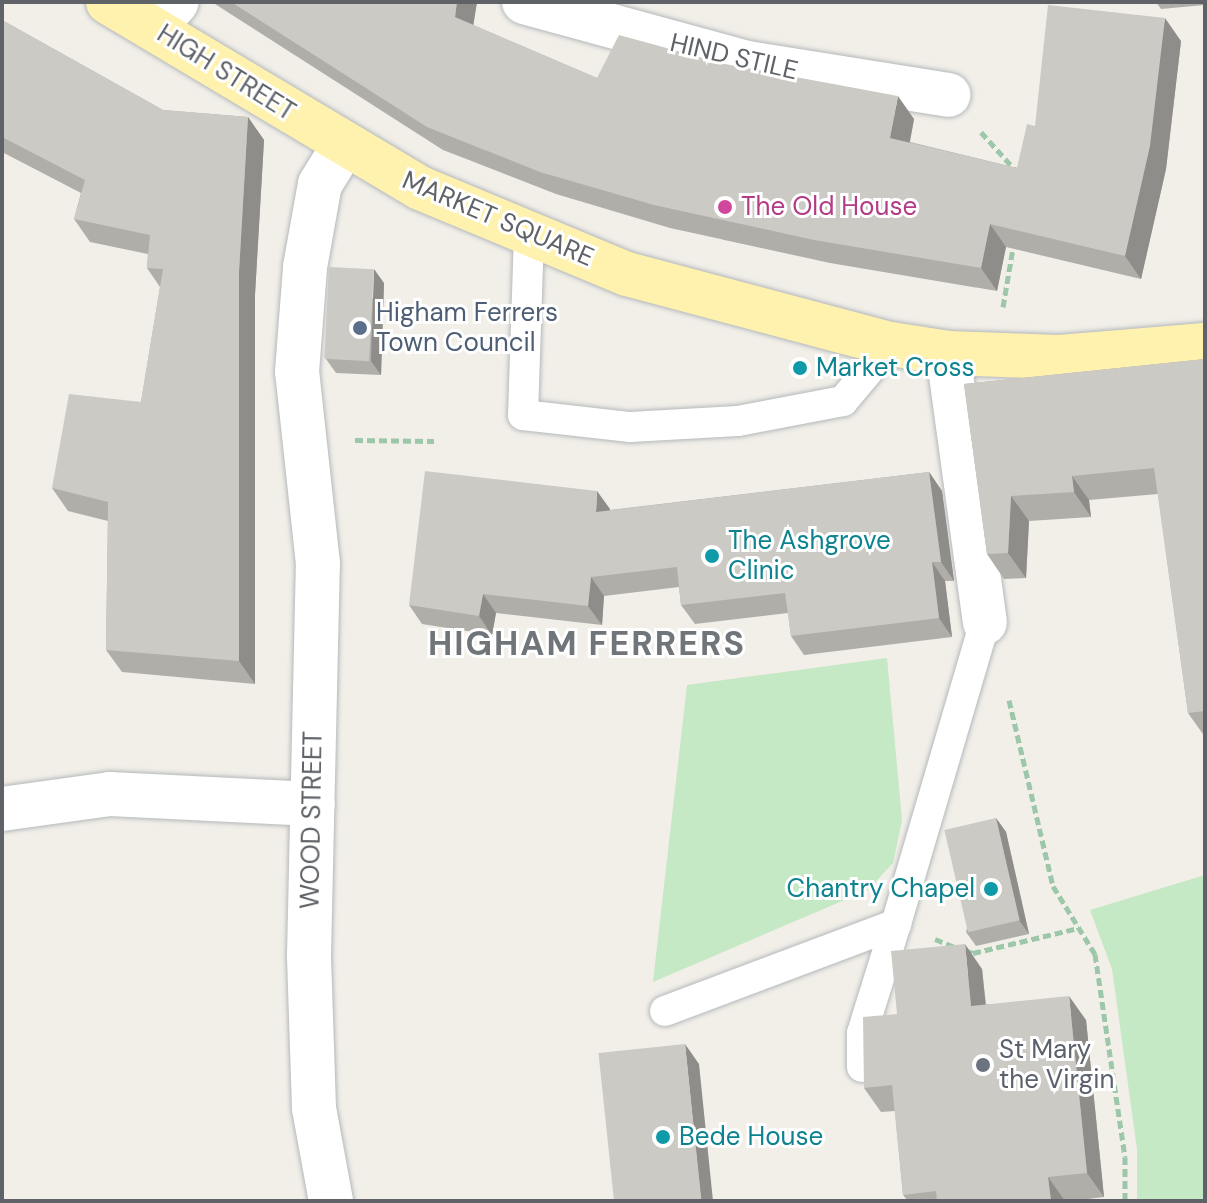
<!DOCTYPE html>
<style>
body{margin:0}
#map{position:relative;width:1207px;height:1203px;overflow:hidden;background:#f1efe8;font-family:"DM Sans",sans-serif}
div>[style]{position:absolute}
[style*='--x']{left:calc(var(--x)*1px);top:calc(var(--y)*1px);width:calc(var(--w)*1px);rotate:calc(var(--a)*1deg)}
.green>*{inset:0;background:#c5e8c5}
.path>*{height:5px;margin-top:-2.5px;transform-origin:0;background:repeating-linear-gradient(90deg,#9cc7a9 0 8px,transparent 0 12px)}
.roads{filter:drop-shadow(0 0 2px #b5b8bc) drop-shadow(0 0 2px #b5b8bc)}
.service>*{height:30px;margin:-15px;padding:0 15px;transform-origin:15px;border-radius:15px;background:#fff}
.minor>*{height:44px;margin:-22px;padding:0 22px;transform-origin:22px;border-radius:22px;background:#fff}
.primary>*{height:44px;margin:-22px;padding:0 22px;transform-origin:22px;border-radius:22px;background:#fff2af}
.wall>*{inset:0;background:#afaea9}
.shaded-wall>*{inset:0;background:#8f8d8a}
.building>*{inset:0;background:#cccac5;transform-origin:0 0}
.dots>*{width:22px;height:22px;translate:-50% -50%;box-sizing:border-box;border:4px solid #fff;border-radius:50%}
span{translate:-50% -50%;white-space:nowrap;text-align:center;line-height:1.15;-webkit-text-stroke:6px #fff;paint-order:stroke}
.street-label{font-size:26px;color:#5f6368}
.hotel-label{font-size:26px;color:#b23c85}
.left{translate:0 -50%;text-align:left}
.service-label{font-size:26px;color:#4e5e75}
.culture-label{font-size:26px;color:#0d838f}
.right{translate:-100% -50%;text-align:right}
.worship-label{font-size:26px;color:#5b616d}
.district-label{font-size:34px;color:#70757a;font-weight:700;letter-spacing:2px}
.frame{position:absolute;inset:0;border:4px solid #5f6368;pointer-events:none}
</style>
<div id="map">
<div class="green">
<div style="clip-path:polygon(887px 658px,902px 820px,893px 863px,868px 890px,653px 982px,687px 685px)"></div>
<div style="clip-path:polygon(1205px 875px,1205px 1201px,1137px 1201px,1137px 1149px,1112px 969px,1090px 910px)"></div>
</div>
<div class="path">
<div style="--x:981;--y:132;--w:54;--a:48"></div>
<div style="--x:1003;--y:307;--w:66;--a:-80.4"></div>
<div style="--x:355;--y:440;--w:79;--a:0.7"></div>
<div style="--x:1009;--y:700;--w:191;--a:76.7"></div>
<div style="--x:1053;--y:886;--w:80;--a:58.3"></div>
<div style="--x:1095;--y:954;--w:205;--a:81.6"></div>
<div style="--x:1125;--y:1157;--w:44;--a:90"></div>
<div style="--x:935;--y:939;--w:22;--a:22"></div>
<div style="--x:965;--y:950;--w:9;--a:21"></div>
<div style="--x:973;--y:953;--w:109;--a:-13.3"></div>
</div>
<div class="roads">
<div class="service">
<div style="--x:529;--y:234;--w:181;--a:91.9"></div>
<div style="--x:523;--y:415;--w:108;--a:6.4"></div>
<div style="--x:630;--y:427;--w:108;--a:-3.2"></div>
<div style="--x:738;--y:421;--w:107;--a:-10.8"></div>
<div style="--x:843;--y:401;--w:75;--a:-49.9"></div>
<div style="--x:665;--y:1011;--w:247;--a:-20.6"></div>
<div style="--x:896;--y:924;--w:315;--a:-73.6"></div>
<div style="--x:862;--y:1067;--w:34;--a:-90"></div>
<div style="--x:862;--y:1033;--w:114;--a:-72.7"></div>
</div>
<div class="minor">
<div style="--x:524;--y:2;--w:231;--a:15.3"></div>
<div style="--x:747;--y:63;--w:204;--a:9"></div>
<div style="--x:155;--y:27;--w:33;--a:-49"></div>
<div style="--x:948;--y:353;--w:272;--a:82.2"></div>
<div style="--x:2;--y:809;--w:109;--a:-7.9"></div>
<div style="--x:110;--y:794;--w:203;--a:2.8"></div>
<div style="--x:331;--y:1201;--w:95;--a:-100.4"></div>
<div style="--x:314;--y:1108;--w:153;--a:-91.9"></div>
<div style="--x:309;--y:955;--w:391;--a:-88.7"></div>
<div style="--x:318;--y:564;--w:193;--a:-96.2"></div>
<div style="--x:297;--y:372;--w:105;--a:-85.6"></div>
<div style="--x:305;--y:267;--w:84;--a:-79.8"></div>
<div style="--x:320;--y:184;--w:44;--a:-58.1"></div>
</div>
<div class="primary">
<div style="--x:108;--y:2;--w:363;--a:30.8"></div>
<div style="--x:420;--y:188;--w:224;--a:22.6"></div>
<div style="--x:627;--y:274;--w:273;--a:14.9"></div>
<div style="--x:891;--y:344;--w:58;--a:9"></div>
<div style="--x:948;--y:353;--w:111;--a:2.1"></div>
<div style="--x:1059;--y:357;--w:146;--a:-4.7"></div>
</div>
</div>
<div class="wall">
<div style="clip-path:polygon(213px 2px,477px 2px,473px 25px,597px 78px,914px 119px,910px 142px,1017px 168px,1035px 126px,1181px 41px,1166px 169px,1141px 279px,1006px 247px,997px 291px,830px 263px,670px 228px,556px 194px,443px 150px,215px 4px)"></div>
<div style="clip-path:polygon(1156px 2px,1205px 2px,1205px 5px,1161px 9px)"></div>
<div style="clip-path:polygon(2px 20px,163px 110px,248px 117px,264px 140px,255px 295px,255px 684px,122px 672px,106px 650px,108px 521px,68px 511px,52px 488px,141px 402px,160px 287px,147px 268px,148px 254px,90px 242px,74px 219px,81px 193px,2px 152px)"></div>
<div style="clip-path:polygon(384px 283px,381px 375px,336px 373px,326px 359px)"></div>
<div style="clip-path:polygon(1205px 359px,1205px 737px,1188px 713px,1158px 494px,1089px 500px,1091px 517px,1029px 521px,1026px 578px,1004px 579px,987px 554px,964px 384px)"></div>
<div style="clip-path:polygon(929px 472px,942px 491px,954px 581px,945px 581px,952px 637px,804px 655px,791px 636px,788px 613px,695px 624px,681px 605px,679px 587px,604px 596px,602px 625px,496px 613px,492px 635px,422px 624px,409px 605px,610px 510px)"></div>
<div style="clip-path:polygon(996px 818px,1006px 832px,1029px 934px,976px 946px,966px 932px)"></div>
<div style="clip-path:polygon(982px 969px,986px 1004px,1086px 1020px,1104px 1197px,1071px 1201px,908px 1201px,903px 1195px,895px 1111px,881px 1112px,864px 1088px,897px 1014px)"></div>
</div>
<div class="shaded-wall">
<div style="clip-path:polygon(457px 2px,477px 2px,471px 40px,455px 17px)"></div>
<div style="clip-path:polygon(1165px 18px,1181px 41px,1166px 169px,1141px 279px,1125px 256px)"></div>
<div style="clip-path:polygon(898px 96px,914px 119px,906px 161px,890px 138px)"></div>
<div style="clip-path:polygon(248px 117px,264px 140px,255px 295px,255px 684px,239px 661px,239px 272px)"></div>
<div style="clip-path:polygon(990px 224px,1006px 247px,997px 291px,981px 268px)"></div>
<div style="clip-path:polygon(374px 269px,384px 283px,381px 375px,371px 361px)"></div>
<div style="clip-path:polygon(929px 472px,942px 491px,954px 581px,941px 562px)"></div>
<div style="clip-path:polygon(1072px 476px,1089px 500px,1091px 517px,1074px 492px)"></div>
<div style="clip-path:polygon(597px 491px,610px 509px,609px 531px,596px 512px)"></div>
<div style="clip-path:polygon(1011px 496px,1029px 521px,1026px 578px,1008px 553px)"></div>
<div style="clip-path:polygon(932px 562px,945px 581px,952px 637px,939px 618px)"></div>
<div style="clip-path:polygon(591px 577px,604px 596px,602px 625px,588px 606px)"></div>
<div style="clip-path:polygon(483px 594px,496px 613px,492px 635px,479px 616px)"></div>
<div style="clip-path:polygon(996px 818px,1006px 832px,1029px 934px,1019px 920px)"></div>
<div style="clip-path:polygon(965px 944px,982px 969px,988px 1030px,971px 1006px)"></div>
<div style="clip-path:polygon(1069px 996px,1086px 1020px,1104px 1197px,1087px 1173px)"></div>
<div style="clip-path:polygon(685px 1044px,699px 1064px,713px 1201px,701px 1201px)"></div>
<div style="clip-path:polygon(1048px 1177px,1065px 1201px,1051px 1201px)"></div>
</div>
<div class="building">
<div style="clip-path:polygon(231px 2px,457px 2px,455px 17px,597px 78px,619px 35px,725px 64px,898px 96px,890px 138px,1017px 168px,1027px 124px,1035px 126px,1048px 5px,1165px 18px,1150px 146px,1125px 256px,990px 224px,981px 268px,814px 240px,654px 205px,540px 172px,427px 127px)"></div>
<div style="clip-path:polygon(2px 20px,163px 110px,248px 117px,239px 272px,239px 661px,106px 650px,108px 502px,52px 488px,69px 394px,141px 402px,163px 269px,147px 268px,150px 235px,74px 219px,85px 180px,2px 137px)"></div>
<div style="left:329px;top:267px;width:45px;height:92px;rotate:3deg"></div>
<div style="clip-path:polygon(1205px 359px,1205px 711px,1188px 713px,1154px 468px,1072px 476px,1074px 492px,1011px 496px,1008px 553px,987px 554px,964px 384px)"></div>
<div style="clip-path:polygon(425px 471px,597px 491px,596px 512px,929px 472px,941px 562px,932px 562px,939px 618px,791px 636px,785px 593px,681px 605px,677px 567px,591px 577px,588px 606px,483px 594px,479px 616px,409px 605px)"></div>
<div style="left:996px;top:818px;width:105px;height:53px;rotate:77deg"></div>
<div style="clip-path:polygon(965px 944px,971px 1006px,1069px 996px,1087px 1173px,1048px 1177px,1051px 1201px,937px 1201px,936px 1191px,903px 1195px,892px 1085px,864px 1088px,863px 1017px,897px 1014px,891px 951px)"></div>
<div style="left:685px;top:1044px;width:158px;height:87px;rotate:84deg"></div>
</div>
<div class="dots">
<div style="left:725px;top:207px;background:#d1479c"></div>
<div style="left:360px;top:328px;background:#5c6f8a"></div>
<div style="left:800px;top:368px;background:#0f9aa8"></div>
<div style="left:712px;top:556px;background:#0f9aa8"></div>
<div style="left:991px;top:889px;background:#0f9aa8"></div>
<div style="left:983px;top:1065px;background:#6b7280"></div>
<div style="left:663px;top:1137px;background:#0f9aa8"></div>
</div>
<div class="street-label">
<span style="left:734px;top:57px;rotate:13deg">HIND STILE</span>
<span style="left:226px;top:73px;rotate:32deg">HIGH STREET</span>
<span style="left:498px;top:219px;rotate:23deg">MARKET SQUARE</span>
<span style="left:312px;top:820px;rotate:-89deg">WOOD STREET</span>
</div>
<div class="hotel-label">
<span class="left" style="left:741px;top:207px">The Old House</span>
</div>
<div class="service-label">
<span class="left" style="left:376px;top:328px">Higham Ferrers<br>Town Council</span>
</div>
<div class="culture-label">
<span class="left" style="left:816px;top:368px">Market Cross</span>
<span class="left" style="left:728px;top:556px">The Ashgrove<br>Clinic</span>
<span class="right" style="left:975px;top:889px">Chantry Chapel</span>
<span class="left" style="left:679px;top:1137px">Bede House</span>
</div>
<div class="worship-label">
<span class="left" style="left:999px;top:1065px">St Mary<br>the Virgin</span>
</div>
<div class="district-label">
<span style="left:587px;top:644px">HIGHAM FERRERS</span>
</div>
<div class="frame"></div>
</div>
